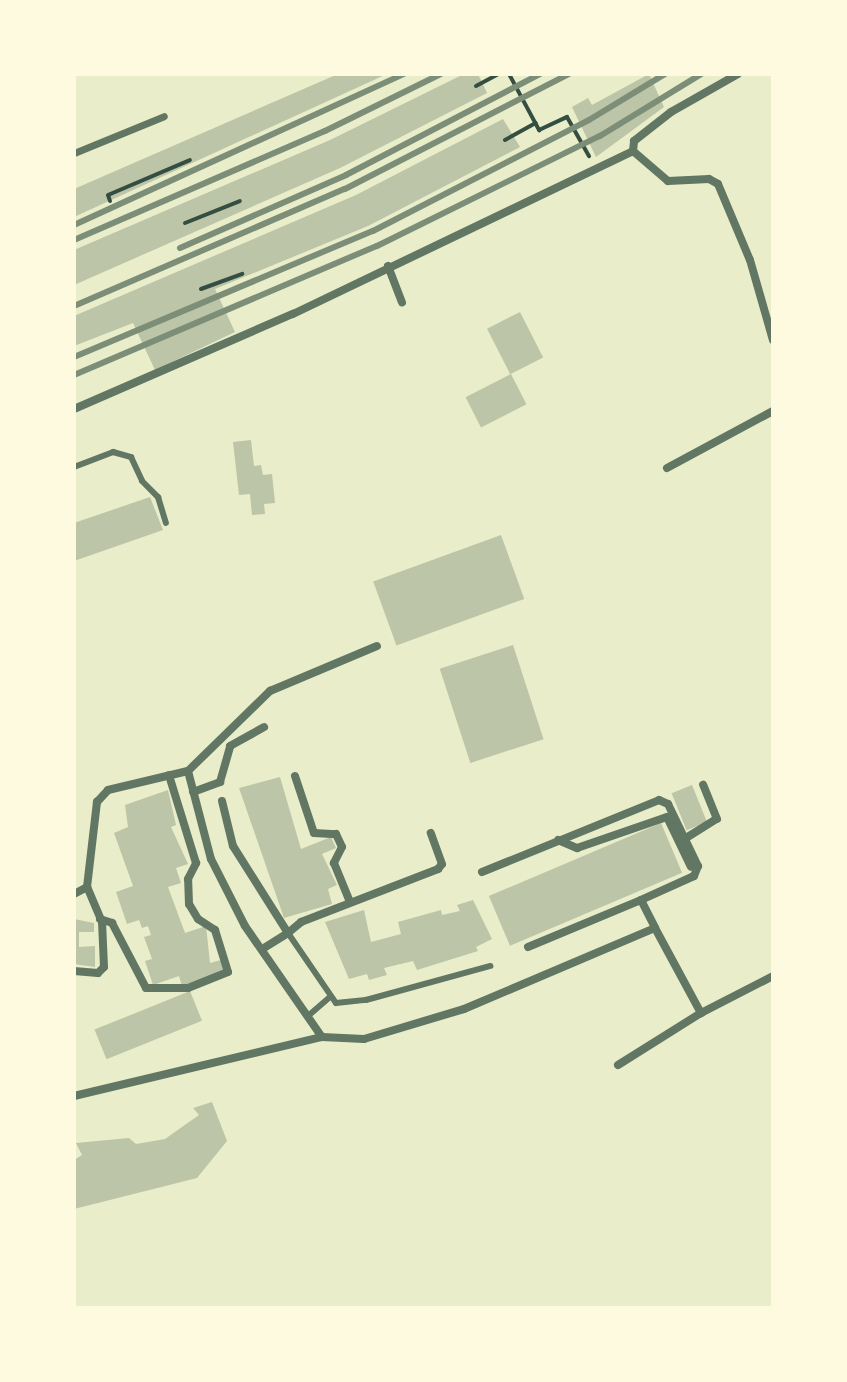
<!DOCTYPE html>
<style>
body{margin:0}
#map{position:relative;width:847px;height:1382px;overflow:hidden;background:#e9edc9;font-family:Rubik,sans-serif}
div>[style]{position:absolute}
[style*='--x']{left:calc(var(--x)*1px);top:calc(var(--y)*1px);width:calc(var(--w)*1px);rotate:calc(var(--a)*1deg)}
.building>*{inset:0;background:#bcc5a7;transform-origin:0 0}
.path>*{height:4px;margin:-2px;padding:0 2px;transform-origin:2px;border-radius:2px;background:#344e41}
.service>*{height:6px;margin:-3px;padding:0 3px;transform-origin:3px;border-radius:3px;background:#617663}
.pedestrian>*{height:7px;margin:-3.5px;padding:0 3.5px;transform-origin:3.5px;border-radius:3.5px;background:#617663}
.minor>*{height:8px;margin:-4px;padding:0 4px;transform-origin:4px;border-radius:4px;background:#617663}
.rail>*{height:6px;margin:-3px;padding:0 3px;transform-origin:3px;border-radius:3px;background:#7c8e77}
span{translate:-50% -50%;white-space:nowrap;text-align:center;line-height:1.15;-webkit-text-stroke:7px #fefae0;paint-order:stroke}
.frame{position:absolute;inset:0;border:76px solid #fefae0;pointer-events:none}
</style>
<div id="map">
<div class="building">
<div style="clip-path:polygon(338px 74px,387px 74px,74px 217px,74px 189px)"></div>
<div style="clip-path:polygon(464px 74px,478px 74px,487px 93px,340px 168px,74px 285px,74px 250px,330px 140px)"></div>
<div style="clip-path:polygon(649px 74px,664px 107px,596px 157px,572px 107px,588px 98px,592px 105px)"></div>
<div style="clip-path:polygon(503px 119px,520px 147px,368px 226px,215px 289px,235px 332px,155px 370px,133px 323px,74px 346px,74px 316px,356px 195px)"></div>
<div style="left:520px;top:312px;width:51px;height:37px;rotate:63deg"></div>
<div style="left:511px;top:374px;width:34px;height:51px;rotate:63deg"></div>
<div style="clip-path:polygon(251px 440px,254px 466px,261px 465px,263px 475px,272px 474px,275px 503px,264px 504px,265px 514px,252px 515px,250px 494px,239px 495px,233px 442px)"></div>
<div style="clip-path:polygon(150px 497px,163px 530px,74px 561px,74px 523px)"></div>
<div style="left:501px;top:535px;width:68px;height:136px;rotate:70deg"></div>
<div style="left:513px;top:645px;width:99px;height:77px;rotate:72deg"></div>
<div style="clip-path:polygon(280px 777px,301px 849px,331px 837px,336px 848px,322px 854px,337px 885px,328px 889px,332px 904px,284px 918px,239px 788px)"></div>
<div style="left:692px;top:785px;width:40px;height:22px;rotate:68deg"></div>
<div style="clip-path:polygon(168px 790px,176px 825px,171px 827px,188px 864px,176px 868px,181px 883px,168px 887px,185px 933px,206px 926px,210px 963px,221px 960px,226px 970px,182px 986px,179px 976px,153px 985px,145px 961px,152px 959px,144px 937px,151px 935px,148px 926px,142px 928px,139px 920px,127px 924px,116px 892px,133px 886px,114px 833px,128px 827px,125px 805px)"></div>
<div style="left:661px;top:823px;width:54px;height:187px;rotate:67deg"></div>
<div style="clip-path:polygon(473px 900px,492px 939px,476px 947px,478px 951px,417px 970px,413px 961px,384px 968px,387px 975px,369px 980px,367px 974px,349px 979px,325px 922px,364px 910px,371px 942px,401px 934px,398px 922px,441px 910px,442px 915px,460px 911px,457px 905px)"></div>
<div style="clip-path:polygon(74px 919px,94px 923px,94px 932px,79px 932px,79px 947px,95px 946px,95px 967px,74px 964px)"></div>
<div style="left:190px;top:991px;width:32px;height:103px;rotate:68deg"></div>
<div style="clip-path:polygon(212px 1102px,227px 1141px,197px 1178px,74px 1209px,74px 1160px,82px 1155px,76px 1143px,129px 1138px,136px 1144px,165px 1139px,199px 1115px,193px 1108px)"></div>
</div>
<div class="path">
<div style="--x:509;--y:74;--w:64;--a:61.8"></div>
<div style="--x:539;--y:130;--w:31;--a:-25"></div>
<div style="--x:567;--y:117;--w:45;--a:60.6"></div>
<div style="--x:476;--y:86;--w:26;--a:-28"></div>
<div style="--x:505;--y:140;--w:35;--a:-29"></div>
<div style="--x:110;--y:201;--w:6;--a:-108"></div>
<div style="--x:108;--y:195;--w:89;--a:-23.1"></div>
<div style="--x:185;--y:223;--w:59;--a:-21.8"></div>
<div style="--x:201;--y:289;--w:44;--a:-20.1"></div>
</div>
<div class="service">
<div style="--x:74;--y:467;--w:42;--a:-21"></div>
<div style="--x:113;--y:452;--w:19;--a:16"></div>
<div style="--x:131;--y:457;--w:26;--a:65"></div>
<div style="--x:142;--y:481;--w:23;--a:45"></div>
<div style="--x:158;--y:497;--w:27;--a:73"></div>
<div style="--x:288;--y:933;--w:85;--a:55.6"></div>
<div style="--x:336;--y:1003;--w:30;--a:-6"></div>
<div style="--x:366;--y:1000;--w:129;--a:-15.3"></div>
<div style="--x:308;--y:1016;--w:29;--a:-41"></div>
</div>
<div class="pedestrian">
<div style="--x:74;--y:153;--w:97;--a:-22.3"></div>
</div>
<div class="minor">
<div style="--x:633;--y:151;--w:46;--a:40.6"></div>
<div style="--x:668;--y:181;--w:41;--a:-2.8"></div>
<div style="--x:709;--y:179;--w:10;--a:29"></div>
<div style="--x:718;--y:184;--w:82;--a:67.2"></div>
<div style="--x:750;--y:260;--w:83;--a:74"></div>
<div style="--x:633;--y:151;--w:10;--a:-84"></div>
<div style="--x:634;--y:141;--w:47;--a:-38.1"></div>
<div style="--x:671;--y:112;--w:77;--a:-29.6"></div>
<div style="--x:388;--y:266;--w:39;--a:69"></div>
<div style="--x:74;--y:409;--w:239;--a:-23.5"></div>
<div style="--x:293;--y:314;--w:377;--a:-25.6"></div>
<div style="--x:667;--y:468;--w:120;--a:-28.3"></div>
<div style="--x:188;--y:771;--w:91;--a:75.4"></div>
<div style="--x:211;--y:859;--w:75;--a:63.1"></div>
<div style="--x:245;--y:926;--w:135;--a:55.3"></div>
<div style="--x:188;--y:771;--w:115;--a:-44.3"></div>
<div style="--x:270;--y:691;--w:116;--a:-22.8"></div>
<div style="--x:295;--y:776;--w:60;--a:71.6"></div>
<div style="--x:314;--y:833;--w:22;--a:3"></div>
<div style="--x:336;--y:834;--w:14;--a:65"></div>
<div style="--x:342;--y:847;--w:18;--a:117"></div>
<div style="--x:334;--y:863;--w:42;--a:67.7"></div>
<div style="--x:193;--y:792;--w:29;--a:-20"></div>
<div style="--x:220;--y:782;--w:37;--a:-74"></div>
<div style="--x:230;--y:746;--w:39;--a:-29"></div>
<div style="--x:222;--y:801;--w:46;--a:76.3"></div>
<div style="--x:233;--y:846;--w:103;--a:57.7"></div>
<div style="--x:288;--y:933;--w:31;--a:148"></div>
<div style="--x:686;--y:838;--w:36;--a:-32"></div>
<div style="--x:717;--y:819;--w:37;--a:-112"></div>
<div style="--x:558;--y:840;--w:21;--a:23"></div>
<div style="--x:577;--y:848;--w:95;--a:-19"></div>
<div style="--x:667;--y:817;--w:55;--a:64.4"></div>
<div style="--x:482;--y:872;--w:191;--a:-22.1"></div>
<div style="--x:659;--y:800;--w:10;--a:24"></div>
<div style="--x:668;--y:804;--w:69;--a:64.2"></div>
<div style="--x:698;--y:866;--w:11;--a:112"></div>
<div style="--x:694;--y:876;--w:58;--a:155.6"></div>
<div style="--x:641;--y:900;--w:31;--a:63"></div>
<div style="--x:74;--y:894;--w:15;--a:-28"></div>
<div style="--x:87;--y:887;--w:86;--a:-83.3"></div>
<div style="--x:97;--y:802;--w:16;--a:-47"></div>
<div style="--x:108;--y:790;--w:82;--a:-13.4"></div>
<div style="--x:100;--y:919;--w:13;--a:18"></div>
<div style="--x:112;--y:923;--w:73;--a:62.4"></div>
<div style="--x:146;--y:988;--w:42;--a:0"></div>
<div style="--x:188;--y:988;--w:43;--a:-21.8"></div>
<div style="--x:228;--y:972;--w:44;--a:-107.2"></div>
<div style="--x:215;--y:930;--w:20;--a:-147"></div>
<div style="--x:198;--y:919;--w:17;--a:-121"></div>
<div style="--x:189;--y:904;--w:25;--a:-92"></div>
<div style="--x:188;--y:879;--w:18;--a:-63"></div>
<div style="--x:196;--y:863;--w:92;--a:-107.1"></div>
<div style="--x:288;--y:933;--w:17;--a:-40"></div>
<div style="--x:301;--y:922;--w:147;--a:-21.1"></div>
<div style="--x:438;--y:869;--w:6;--a:-51"></div>
<div style="--x:442;--y:864;--w:33;--a:-110"></div>
<div style="--x:528;--y:947;--w:122;--a:-22.6"></div>
<div style="--x:74;--y:971;--w:24;--a:5"></div>
<div style="--x:98;--y:973;--w:8;--a:-45"></div>
<div style="--x:104;--y:967;--w:45;--a:-92.5"></div>
<div style="--x:102;--y:922;--w:38;--a:-113"></div>
<div style="--x:618;--y:1065;--w:98;--a:-32.1"></div>
<div style="--x:74;--y:1096;--w:255;--a:-13.4"></div>
<div style="--x:322;--y:1037;--w:42;--a:2.7"></div>
<div style="--x:364;--y:1039;--w:104;--a:-16.7"></div>
<div style="--x:464;--y:1009;--w:207;--a:-23"></div>
<div style="--x:655;--y:928;--w:97;--a:61.6"></div>
<div style="--x:701;--y:1013;--w:81;--a:-27.2"></div>
</div>
<div class="rail">
<div style="--x:74;--y:225;--w:363;--a:-24.6"></div>
<div style="--x:74;--y:240;--w:274;--a:-23.5"></div>
<div style="--x:325;--y:131;--w:129;--a:-26.2"></div>
<div style="--x:180;--y:248;--w:181;--a:-23.7"></div>
<div style="--x:346;--y:175;--w:219;--a:-27.5"></div>
<div style="--x:74;--y:306;--w:295;--a:-23.4"></div>
<div style="--x:345;--y:189;--w:252;--a:-27.2"></div>
<div style="--x:74;--y:357;--w:324;--a:-22.9"></div>
<div style="--x:373;--y:231;--w:243;--a:-27.2"></div>
<div style="--x:589;--y:120;--w:89;--a:-31.2"></div>
<div style="--x:74;--y:375;--w:329;--a:-23.1"></div>
<div style="--x:377;--y:246;--w:249;--a:-26.3"></div>
<div style="--x:600;--y:136;--w:119;--a:-31.5"></div>
</div>
<div class="frame"></div>
</div>
